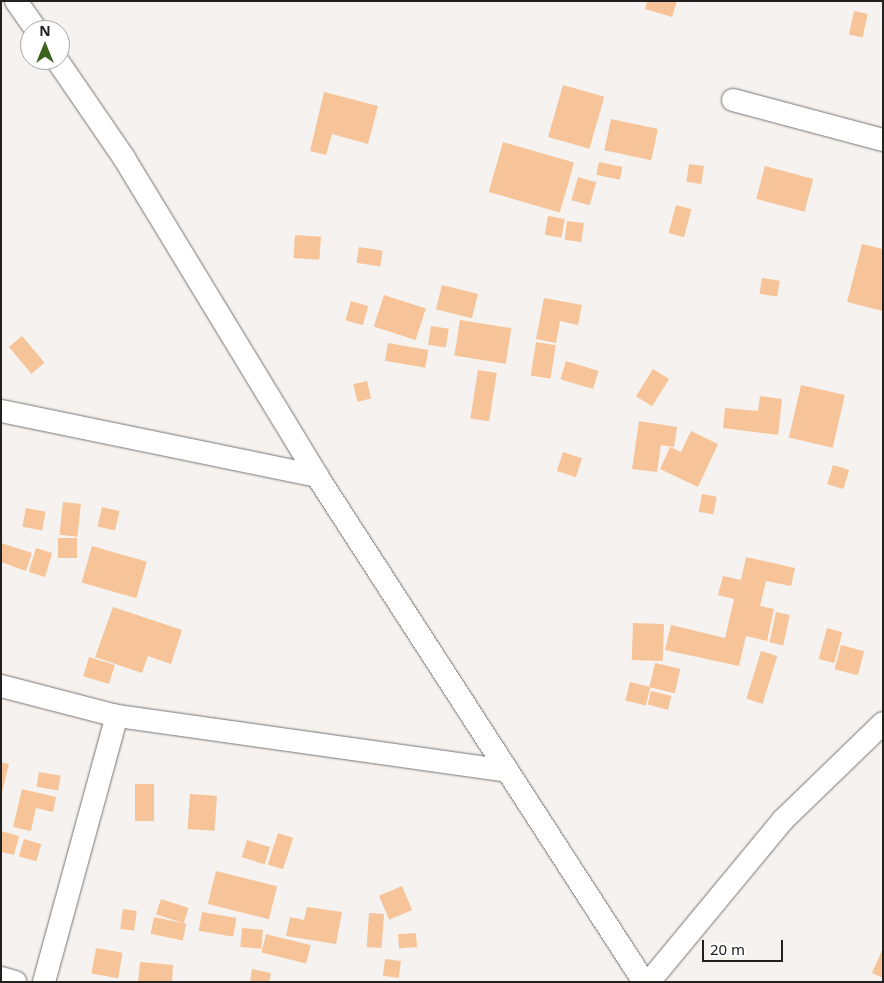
<!DOCTYPE html>
<style>
body{margin:0}
#map{position:relative;width:884px;height:983px;overflow:hidden;background:#f6f2ef;font-family:"Noto Sans",sans-serif}
div>[style]{position:absolute}
[style*='--x']{left:calc(var(--x)*1px);top:calc(var(--y)*1px);width:calc(var(--w)*1px);rotate:calc(var(--a)*1deg)}
.building>*{inset:0;background:#f6c498;transform-origin:0 0}
.roads{filter:drop-shadow(0 0 1px #777471) drop-shadow(0 0 1px #777471)}
.street>*{height:22px;margin:-11px;padding:0 11px;transform-origin:11px;border-radius:11px;background:#fff}
span{translate:-50% -50%;white-space:nowrap;text-align:center;line-height:1.15;-webkit-text-stroke:4px #fff;paint-order:stroke}
.frame{position:absolute;inset:0;border:2px solid #222120;pointer-events:none}
.north{position:absolute;left:20px;top:20px;width:50px;height:50px;box-sizing:border-box;background:#fff;border:1px solid #a7a6a6;border-radius:50%;rotate:0deg;font-size:14px;font-weight:700;line-height:20px;text-align:center;color:#222120}
.north::after{content:'';display:block;margin:auto;width:18px;height:22px;background:#3c641f;clip-path:polygon(50% 0,100% 100%,50% 72%,0 100%)}
.scale{position:absolute;left:702px;top:940px;width:81px;height:22px;box-sizing:border-box;border:2px solid #222120;border-top:0;padding-left:6px;font-size:15px;line-height:18px;white-space:nowrap;color:#222120;-webkit-text-stroke:4px #fff;paint-order:stroke}
</style>
<div id="map">
<div class="building">
<div style="clip-path:polygon(647px 1px,677px 1px,672px 17px,645px 9px)"></div>
<div style="left:854px;top:11px;width:14px;height:24px;rotate:12deg"></div>
<div style="left:563px;top:85px;width:43px;height:54px;rotate:16deg"></div>
<div style="clip-path:polygon(324px 92px,378px 106px,368px 144px,332px 134px,326px 155px,310px 151px)"></div>
<div style="left:611px;top:119px;width:48px;height:32px;rotate:12deg"></div>
<div style="left:503px;top:142px;width:74px;height:52px;rotate:16deg"></div>
<div style="left:599px;top:162px;width:24px;height:13px;rotate:12deg"></div>
<div style="left:689px;top:164px;width:15px;height:18px;rotate:8deg"></div>
<div style="left:765px;top:166px;width:50px;height:34px;rotate:15deg"></div>
<div style="left:578px;top:177px;width:19px;height:24px;rotate:16deg"></div>
<div style="left:676px;top:205px;width:16px;height:29px;rotate:15deg"></div>
<div style="left:548px;top:216px;width:17px;height:19px;rotate:10deg"></div>
<div style="left:567px;top:221px;width:17px;height:19px;rotate:7deg"></div>
<div style="left:295px;top:235px;width:26px;height:23px;rotate:4deg"></div>
<div style="clip-path:polygon(862px 244px,883px 249px,883px 311px,847px 302px)"></div>
<div style="left:359px;top:247px;width:24px;height:16px;rotate:9deg"></div>
<div style="left:762px;top:278px;width:18px;height:16px;rotate:9deg"></div>
<div style="left:442px;top:285px;width:37px;height:25px;rotate:14deg"></div>
<div style="left:384px;top:295px;width:44px;height:33px;rotate:18deg"></div>
<div style="clip-path:polygon(544px 298px,582px 305px,578px 325px,560px 321px,556px 343px,536px 339px)"></div>
<div style="left:351px;top:301px;width:18px;height:20px;rotate:16deg"></div>
<div style="left:460px;top:320px;width:52px;height:36px;rotate:9deg"></div>
<div style="left:431px;top:326px;width:18px;height:19px;rotate:9deg"></div>
<div style="left:22px;top:336px;width:35px;height:17px;rotate:50deg"></div>
<div style="left:536px;top:342px;width:20px;height:34px;rotate:9deg"></div>
<div style="left:388px;top:343px;width:41px;height:18px;rotate:10deg"></div>
<div style="left:566px;top:361px;width:34px;height:19px;rotate:17deg"></div>
<div style="left:653px;top:369px;width:19px;height:32px;rotate:32deg"></div>
<div style="left:478px;top:370px;width:19px;height:49px;rotate:9deg"></div>
<div style="left:367px;top:381px;width:18px;height:14px;rotate:77deg"></div>
<div style="left:801px;top:385px;width:45px;height:54px;rotate:13deg"></div>
<div style="clip-path:polygon(760px 396px,782px 399px,778px 435px,723px 428px,725px 408px,758px 411px)"></div>
<div style="clip-path:polygon(639px 421px,677px 427px,674px 447px,661px 445px,657px 472px,632px 469px)"></div>
<div style="clip-path:polygon(691px 431px,718px 444px,698px 487px,660px 469px,670px 447px,681px 452px)"></div>
<div style="left:563px;top:452px;width:20px;height:20px;rotate:18deg"></div>
<div style="left:833px;top:465px;width:17px;height:20px;rotate:17deg"></div>
<div style="left:702px;top:494px;width:15px;height:18px;rotate:11deg"></div>
<div style="left:63px;top:502px;width:18px;height:33px;rotate:6deg"></div>
<div style="left:102px;top:507px;width:18px;height:20px;rotate:13deg"></div>
<div style="left:26px;top:508px;width:20px;height:19px;rotate:11deg"></div>
<div style="left:58px;top:538px;width:19px;height:20px"></div>
<div style="clip-path:polygon(1px 543px,32px 553px,26px 571px,1px 562px)"></div>
<div style="left:92px;top:546px;width:57px;height:38px;rotate:16deg"></div>
<div style="left:36px;top:548px;width:17px;height:25px;rotate:17deg"></div>
<div style="clip-path:polygon(746px 557px,795px 568px,791px 586px,766px 581px,760px 606px,774px 609px,767px 641px,746px 636px,739px 666px,665px 650px,671px 625px,725px 638px,734px 599px,718px 595px,723px 576px,741px 580px)"></div>
<div style="clip-path:polygon(113px 607px,182px 630px,171px 664px,148px 656px,142px 673px,95px 657px)"></div>
<div style="left:776px;top:612px;width:14px;height:31px;rotate:12deg"></div>
<div style="left:633px;top:623px;width:31px;height:37px;rotate:2deg"></div>
<div style="left:827px;top:628px;width:16px;height:32px;rotate:15deg"></div>
<div style="left:841px;top:645px;width:24px;height:25px;rotate:15deg"></div>
<div style="left:761px;top:651px;width:17px;height:50px;rotate:17deg"></div>
<div style="left:89px;top:657px;width:27px;height:20px;rotate:17deg"></div>
<div style="left:655px;top:663px;width:26px;height:25px;rotate:13deg"></div>
<div style="left:630px;top:682px;width:21px;height:19px;rotate:14deg"></div>
<div style="left:651px;top:691px;width:21px;height:14px;rotate:14deg"></div>
<div style="clip-path:polygon(1px 762px,9px 764px,2px 792px,1px 792px)"></div>
<div style="left:39px;top:772px;width:22px;height:15px;rotate:10deg"></div>
<div style="left:135px;top:784px;width:19px;height:37px"></div>
<div style="clip-path:polygon(22px 789px,56px 797px,53px 812px,36px 808px,31px 831px,13px 827px)"></div>
<div style="left:190px;top:794px;width:27px;height:35px;rotate:4deg"></div>
<div style="clip-path:polygon(1px 831px,19px 836px,14px 855px,1px 852px)"></div>
<div style="left:278px;top:833px;width:16px;height:33px;rotate:18deg"></div>
<div style="left:24px;top:839px;width:18px;height:18px;rotate:16deg"></div>
<div style="left:247px;top:840px;width:24px;height:18px;rotate:17deg"></div>
<div style="left:216px;top:871px;width:63px;height:34px;rotate:14deg"></div>
<div style="left:402px;top:886px;width:26px;height:25px;rotate:67deg"></div>
<div style="left:161px;top:899px;width:29px;height:16px;rotate:18deg"></div>
<div style="clip-path:polygon(307px 907px,342px 912px,336px 944px,286px 936px,290px 917px,304px 920px)"></div>
<div style="left:123px;top:909px;width:14px;height:20px;rotate:8deg"></div>
<div style="left:202px;top:912px;width:35px;height:19px;rotate:10deg"></div>
<div style="left:369px;top:913px;width:15px;height:34px;rotate:4deg"></div>
<div style="left:154px;top:917px;width:33px;height:17px;rotate:12deg"></div>
<div style="left:242px;top:928px;width:21px;height:19px;rotate:5deg"></div>
<div style="left:416px;top:933px;width:14px;height:18px;rotate:86deg"></div>
<div style="left:266px;top:934px;width:46px;height:19px;rotate:14deg"></div>
<div style="left:96px;top:948px;width:27px;height:26px;rotate:10deg"></div>
<div style="clip-path:polygon(883px 948px,883px 978px,872px 973px)"></div>
<div style="left:385px;top:959px;width:16px;height:17px;rotate:7deg"></div>
<div style="clip-path:polygon(140px 962px,173px 965px,172px 982px,138px 982px)"></div>
<div style="clip-path:polygon(252px 969px,271px 973px,269px 982px,250px 982px)"></div>
</div>
<div class="roads">
<div class="street">
<div style="--x:16;--y:1;--w:35;--a:55"></div>
<div style="--x:57;--y:60;--w:119;--a:55.6"></div>
<div style="--x:124;--y:158;--w:372;--a:58.7"></div>
<div style="--x:317;--y:476;--w:602;--a:57.13"></div>
<div style="--x:733;--y:100;--w:155;--a:14.9"></div>
<div style="--x:1;--y:411;--w:323;--a:11.6"></div>
<div style="--x:1;--y:686;--w:120;--a:14.5"></div>
<div style="--x:117;--y:716;--w:394;--a:8"></div>
<div style="--x:1;--y:978;--w:15;--a:16"></div>
<div style="--x:44;--y:982;--w:276;--a:-74.7"></div>
<div style="--x:649;--y:982;--w:210;--a:-50.4"></div>
<div style="--x:783;--y:820;--w:139;--a:-44.1"></div>
</div>
</div>
<div class="frame"></div>
<div class="north">N</div>
<div class="scale">20 m</div>
</div>
